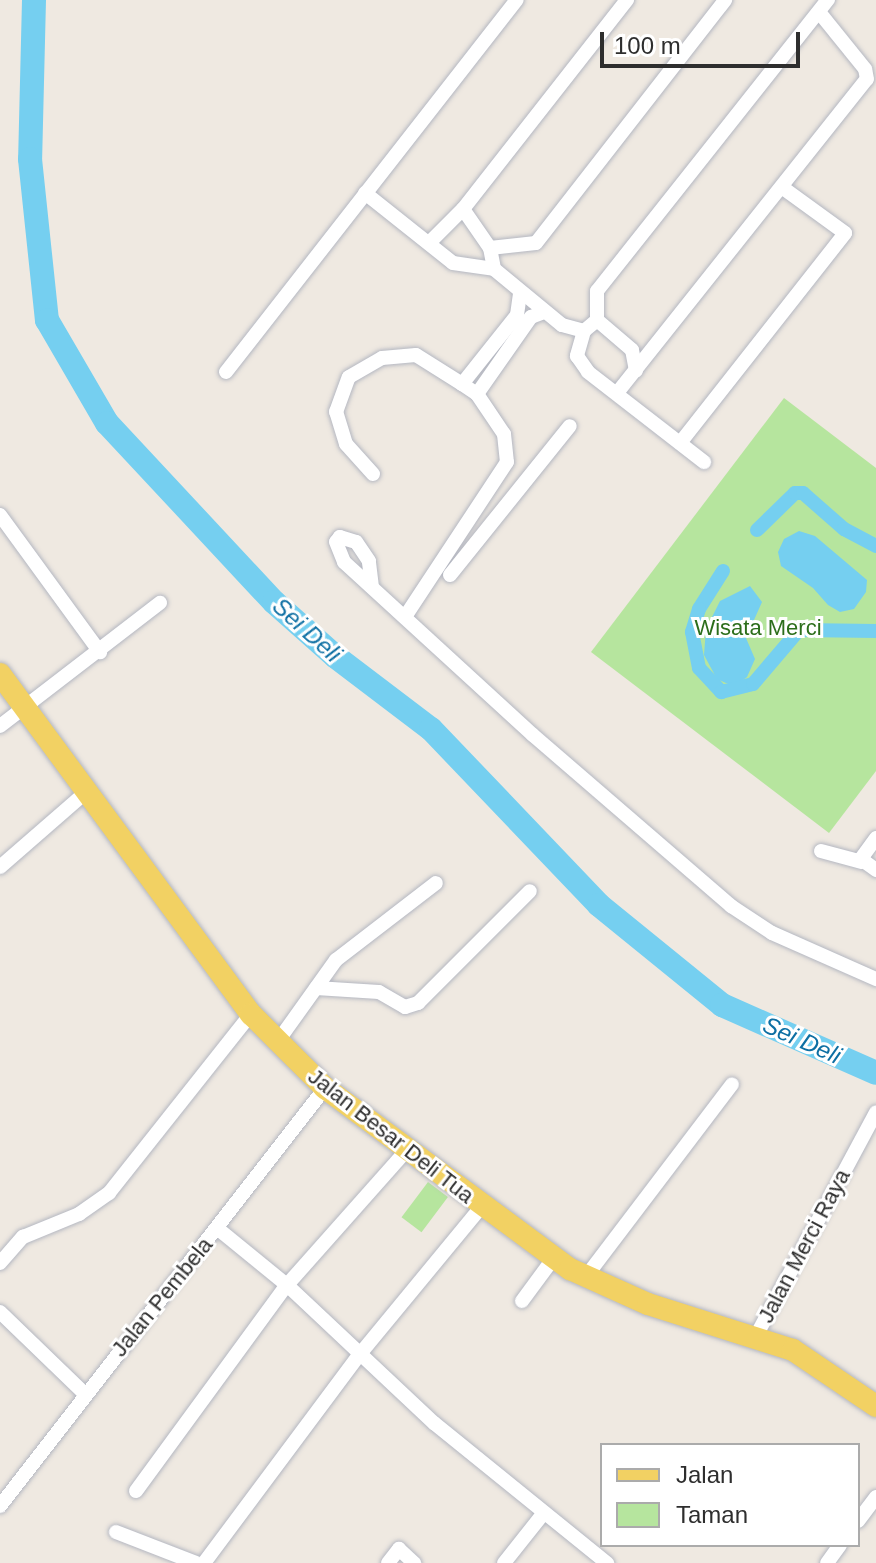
<!DOCTYPE html>
<style>
body{margin:0}
#map{position:relative;width:876px;height:1563px;overflow:hidden;background:#efe9e1;font-family:Arial,sans-serif}
div>[style]{position:absolute}
[style*='--x']{left:calc(var(--x)*1px);top:calc(var(--y)*1px);width:calc(var(--w)*1px);rotate:calc(var(--a)*1deg)}
.green>*{inset:0;background:#b6e59e;transform-origin:0 0}
.water>*{inset:0;background:#75cff0}
.canal>*{height:14px;margin:-7px;padding:0 7px;transform-origin:7px;border-radius:7px;background:#75cff0}
.river>*{height:24px;margin:-12px;padding:0 12px;transform-origin:12px;border-radius:12px;background:#75cff0}
.roads{filter:drop-shadow(0 0 2px #b4b7c1) drop-shadow(0 0 2px #b4b7c1)}
.minor>*{height:14px;margin:-7px;padding:0 7px;transform-origin:7px;border-radius:7px;background:#fff}
.primary>*{height:22px;margin:-11px;padding:0 11px;transform-origin:11px;border-radius:11px;background:#f2d163}
span{translate:-50% -50%;white-space:nowrap;text-align:center;line-height:1.15;-webkit-text-stroke:6px #fff;paint-order:stroke}
.park-label{font-size:22px;color:#2c6e1b}
.street-label{font-size:22px;color:#2e2e2e}
.water-label{font-size:24px;color:#0d6fa3;font-style:italic}
.legend{position:absolute;left:600px;top:1443px;width:260px;height:104px;box-sizing:border-box;background:#fff;border:2px solid #ababab;margin:0;padding:10px 14px;list-style:none;font-size:24px;color:#2e2e2e}
.legend li{display:flex;align-items:center;gap:16px;height:40px}
.legend b{width:40px;border:2px solid #ababab}
.scale{position:absolute;left:600px;top:32px;width:200px;height:36px;box-sizing:border-box;border:4px solid #2e2e2e;border-top:0;padding-left:10px;font-size:24px;line-height:28px;white-space:nowrap;color:#2e2e2e;-webkit-text-stroke:6px #fff;paint-order:stroke}
</style>
<div id="map">
<div class="green">
<div style="clip-path:polygon(784px 398px,876px 468px,876px 771px,829px 833px,591px 652px)"></div>
<div style="left:428px;top:1182px;width:25px;height:44px;rotate:37deg"></div>
</div>
<div class="water">
<div style="clip-path:polygon(799px 531px,815px 536px,867px 580px,866px 592px,854px 609px,840px 612px,828px 605px,813px 588px,781px 566px,778px 552px,784px 539px)"></div>
<div style="clip-path:polygon(750px 586px,762px 602px,746px 638px,755px 659px,747px 677px,737px 684px,726px 683px,717px 679px,704px 655px,706px 629px,720px 601px)"></div>
</div>
<div class="canal">
<div style="--x:757;--y:530;--w:53;--a:-44.2"></div>
<div style="--x:795;--y:493;--w:8;--a:0"></div>
<div style="--x:803;--y:493;--w:55;--a:41.3"></div>
<div style="--x:844;--y:529;--w:36;--a:28"></div>
<div style="--x:723;--y:571;--w:45;--a:122.3"></div>
<div style="--x:699;--y:609;--w:24;--a:107"></div>
<div style="--x:692;--y:632;--w:37;--a:79"></div>
<div style="--x:699;--y:668;--w:33;--a:47"></div>
<div style="--x:721;--y:692;--w:33;--a:-14"></div>
<div style="--x:753;--y:684;--w:71;--a:-49.6"></div>
<div style="--x:799;--y:630;--w:77;--a:0.7"></div>
</div>
<div class="river">
<div style="--x:34;--y:0;--w:159;--a:91.4"></div>
<div style="--x:30;--y:159;--w:162;--a:84"></div>
<div style="--x:47;--y:320;--w:119;--a:59.8"></div>
<div style="--x:107;--y:423;--w:245;--a:47"></div>
<div style="--x:274;--y:602;--w:83;--a:41.6"></div>
<div style="--x:336;--y:657;--w:119;--a:37.2"></div>
<div style="--x:431;--y:729;--w:243;--a:46.3"></div>
<div style="--x:599;--y:905;--w:159;--a:39.1"></div>
<div style="--x:722;--y:1005;--w:168;--a:23.8"></div>
</div>
<div class="roads">
<div class="minor">
<div style="--x:365;--y:193;--w:112;--a:38.5"></div>
<div style="--x:453;--y:263;--w:41;--a:8.3"></div>
<div style="--x:463;--y:209;--w:47;--a:55.3"></div>
<div style="--x:490;--y:248;--w:21;--a:79"></div>
<div style="--x:494;--y:269;--w:88;--a:39.5"></div>
<div style="--x:562;--y:325;--w:23;--a:15"></div>
<div style="--x:584;--y:331;--w:17;--a:-40"></div>
<div style="--x:597;--y:320;--w:29;--a:-90"></div>
<div style="--x:597;--y:291;--w:372;--a:-51.6"></div>
<div style="--x:429;--y:243;--w:48;--a:-45"></div>
<div style="--x:463;--y:209;--w:266;--a:-51.9"></div>
<div style="--x:490;--y:248;--w:46;--a:-6.2"></div>
<div style="--x:536;--y:243;--w:308;--a:-52.1"></div>
<div style="--x:597;--y:320;--w:46;--a:40.6"></div>
<div style="--x:632;--y:350;--w:21;--a:79"></div>
<div style="--x:584;--y:331;--w:26;--a:106"></div>
<div style="--x:577;--y:356;--w:19;--a:55"></div>
<div style="--x:588;--y:372;--w:147;--a:37.8"></div>
<div style="--x:226;--y:372;--w:472;--a:-52"></div>
<div style="--x:462;--y:384;--w:88;--a:-51.4"></div>
<div style="--x:517;--y:315;--w:21;--a:-82"></div>
<div style="--x:617;--y:393;--w:401;--a:-51.5"></div>
<div style="--x:867;--y:79;--w:10;--a:-101"></div>
<div style="--x:865;--y:69;--w:73;--a:-128.9"></div>
<div style="--x:477;--y:394;--w:94;--a:-55"></div>
<div style="--x:531;--y:317;--w:14;--a:-21"></div>
<div style="--x:680;--y:443;--w:267;--a:-51.8"></div>
<div style="--x:845;--y:233;--w:77;--a:-144"></div>
<div style="--x:373;--y:474;--w:40;--a:-132"></div>
<div style="--x:346;--y:444;--w:34;--a:-107"></div>
<div style="--x:336;--y:412;--w:37;--a:-70"></div>
<div style="--x:349;--y:377;--w:38;--a:-30"></div>
<div style="--x:382;--y:358;--w:34;--a:-5"></div>
<div style="--x:416;--y:355;--w:54;--a:32.2"></div>
<div style="--x:462;--y:384;--w:18;--a:34"></div>
<div style="--x:477;--y:394;--w:48;--a:56"></div>
<div style="--x:504;--y:434;--w:28;--a:84"></div>
<div style="--x:507;--y:462;--w:183;--a:123.4"></div>
<div style="--x:0;--y:515;--w:170;--a:53.9"></div>
<div style="--x:450;--y:575;--w:191;--a:-51.2"></div>
<div style="--x:372;--y:587;--w:26;--a:-97"></div>
<div style="--x:369;--y:561;--w:23;--a:-124"></div>
<div style="--x:356;--y:542;--w:17;--a:-163"></div>
<div style="--x:340;--y:537;--w:6;--a:129"></div>
<div style="--x:336;--y:542;--w:22;--a:68"></div>
<div style="--x:344;--y:562;--w:256;--a:42.5"></div>
<div style="--x:533;--y:735;--w:262;--a:40.8"></div>
<div style="--x:731;--y:906;--w:49;--a:33.4"></div>
<div style="--x:772;--y:933;--w:114;--a:23.9"></div>
<div style="--x:0;--y:726;--w:202;--a:-37.6"></div>
<div style="--x:876;--y:838;--w:26;--a:126"></div>
<div style="--x:861;--y:859;--w:19;--a:36"></div>
<div style="--x:821;--y:851;--w:42;--a:15"></div>
<div style="--x:0;--y:867;--w:111;--a:-41"></div>
<div style="--x:316;--y:988;--w:63;--a:3.6"></div>
<div style="--x:379;--y:992;--w:30;--a:30"></div>
<div style="--x:405;--y:1007;--w:14;--a:-17"></div>
<div style="--x:418;--y:1003;--w:158;--a:-45"></div>
<div style="--x:278;--y:1041;--w:100;--a:-54.4"></div>
<div style="--x:336;--y:960;--w:126;--a:-37.6"></div>
<div style="--x:217;--y:1228;--w:90;--a:39.2"></div>
<div style="--x:287;--y:1285;--w:202;--a:43.2"></div>
<div style="--x:434;--y:1423;--w:223;--a:39"></div>
<div style="--x:0;--y:1263;--w:35;--a:-49"></div>
<div style="--x:23;--y:1237;--w:61;--a:-22.3"></div>
<div style="--x:79;--y:1214;--w:37;--a:-35"></div>
<div style="--x:109;--y:1193;--w:228;--a:-51.6"></div>
<div style="--x:585;--y:1278;--w:243;--a:-52.8"></div>
<div style="--x:522;--y:1301;--w:52;--a:-53.6"></div>
<div style="--x:0;--y:1312;--w:117;--a:44"></div>
<div style="--x:755;--y:1338;--w:256;--a:-61.8"></div>
<div style="--x:136;--y:1491;--w:255;--a:-53.8"></div>
<div style="--x:287;--y:1285;--w:178;--a:-48.4"></div>
<div style="--x:0;--y:1506;--w:529;--a:-52.13"></div>
<div style="--x:858;--y:1521;--w:30;--a:-53"></div>
<div style="--x:116;--y:1532;--w:86;--a:21.2"></div>
<div style="--x:204;--y:1563;--w:261;--a:-53.3"></div>
<div style="--x:360;--y:1354;--w:190;--a:-50.5"></div>
<div style="--x:388;--y:1563;--w:18;--a:-52"></div>
<div style="--x:399;--y:1549;--w:21;--a:43"></div>
<div style="--x:504;--y:1563;--w:63;--a:-51.5"></div>
<div style="--x:827;--y:1563;--w:22;--a:-54"></div>
</div>
<div class="primary">
<div style="--x:0;--y:674;--w:423;--a:53.6"></div>
<div style="--x:251;--y:1014;--w:105;--a:45"></div>
<div style="--x:325;--y:1088;--w:305;--a:36.5"></div>
<div style="--x:570;--y:1269;--w:85;--a:24.2"></div>
<div style="--x:648;--y:1304;--w:152;--a:17.6"></div>
<div style="--x:793;--y:1350;--w:100;--a:34"></div>
</div>
</div>
<div class="park-label">
<span style="left:758px;top:628px">Wisata Merci</span>
</div>
<div class="street-label">
<span style="left:391px;top:1136px;rotate:38deg">Jalan Besar Deli Tua</span>
<span style="left:804px;top:1246px;rotate:-62deg">Jalan Merci Raya</span>
<span style="left:162px;top:1297px;rotate:-51deg">Jalan Pembela</span>
</div>
<div class="water-label">
<span style="left:307px;top:630px;rotate:42deg">Sei Deli</span>
<span style="left:802px;top:1040px;rotate:24deg">Sei Deli</span>
</div>
<ul class="legend">
<li><b style="height:10px;background:#f2d163"></b>Jalan</li>
<li><b style="height:22px;background:#b6e59e"></b>Taman</li>
</ul>
<div class="scale">100 m</div>
</div>
